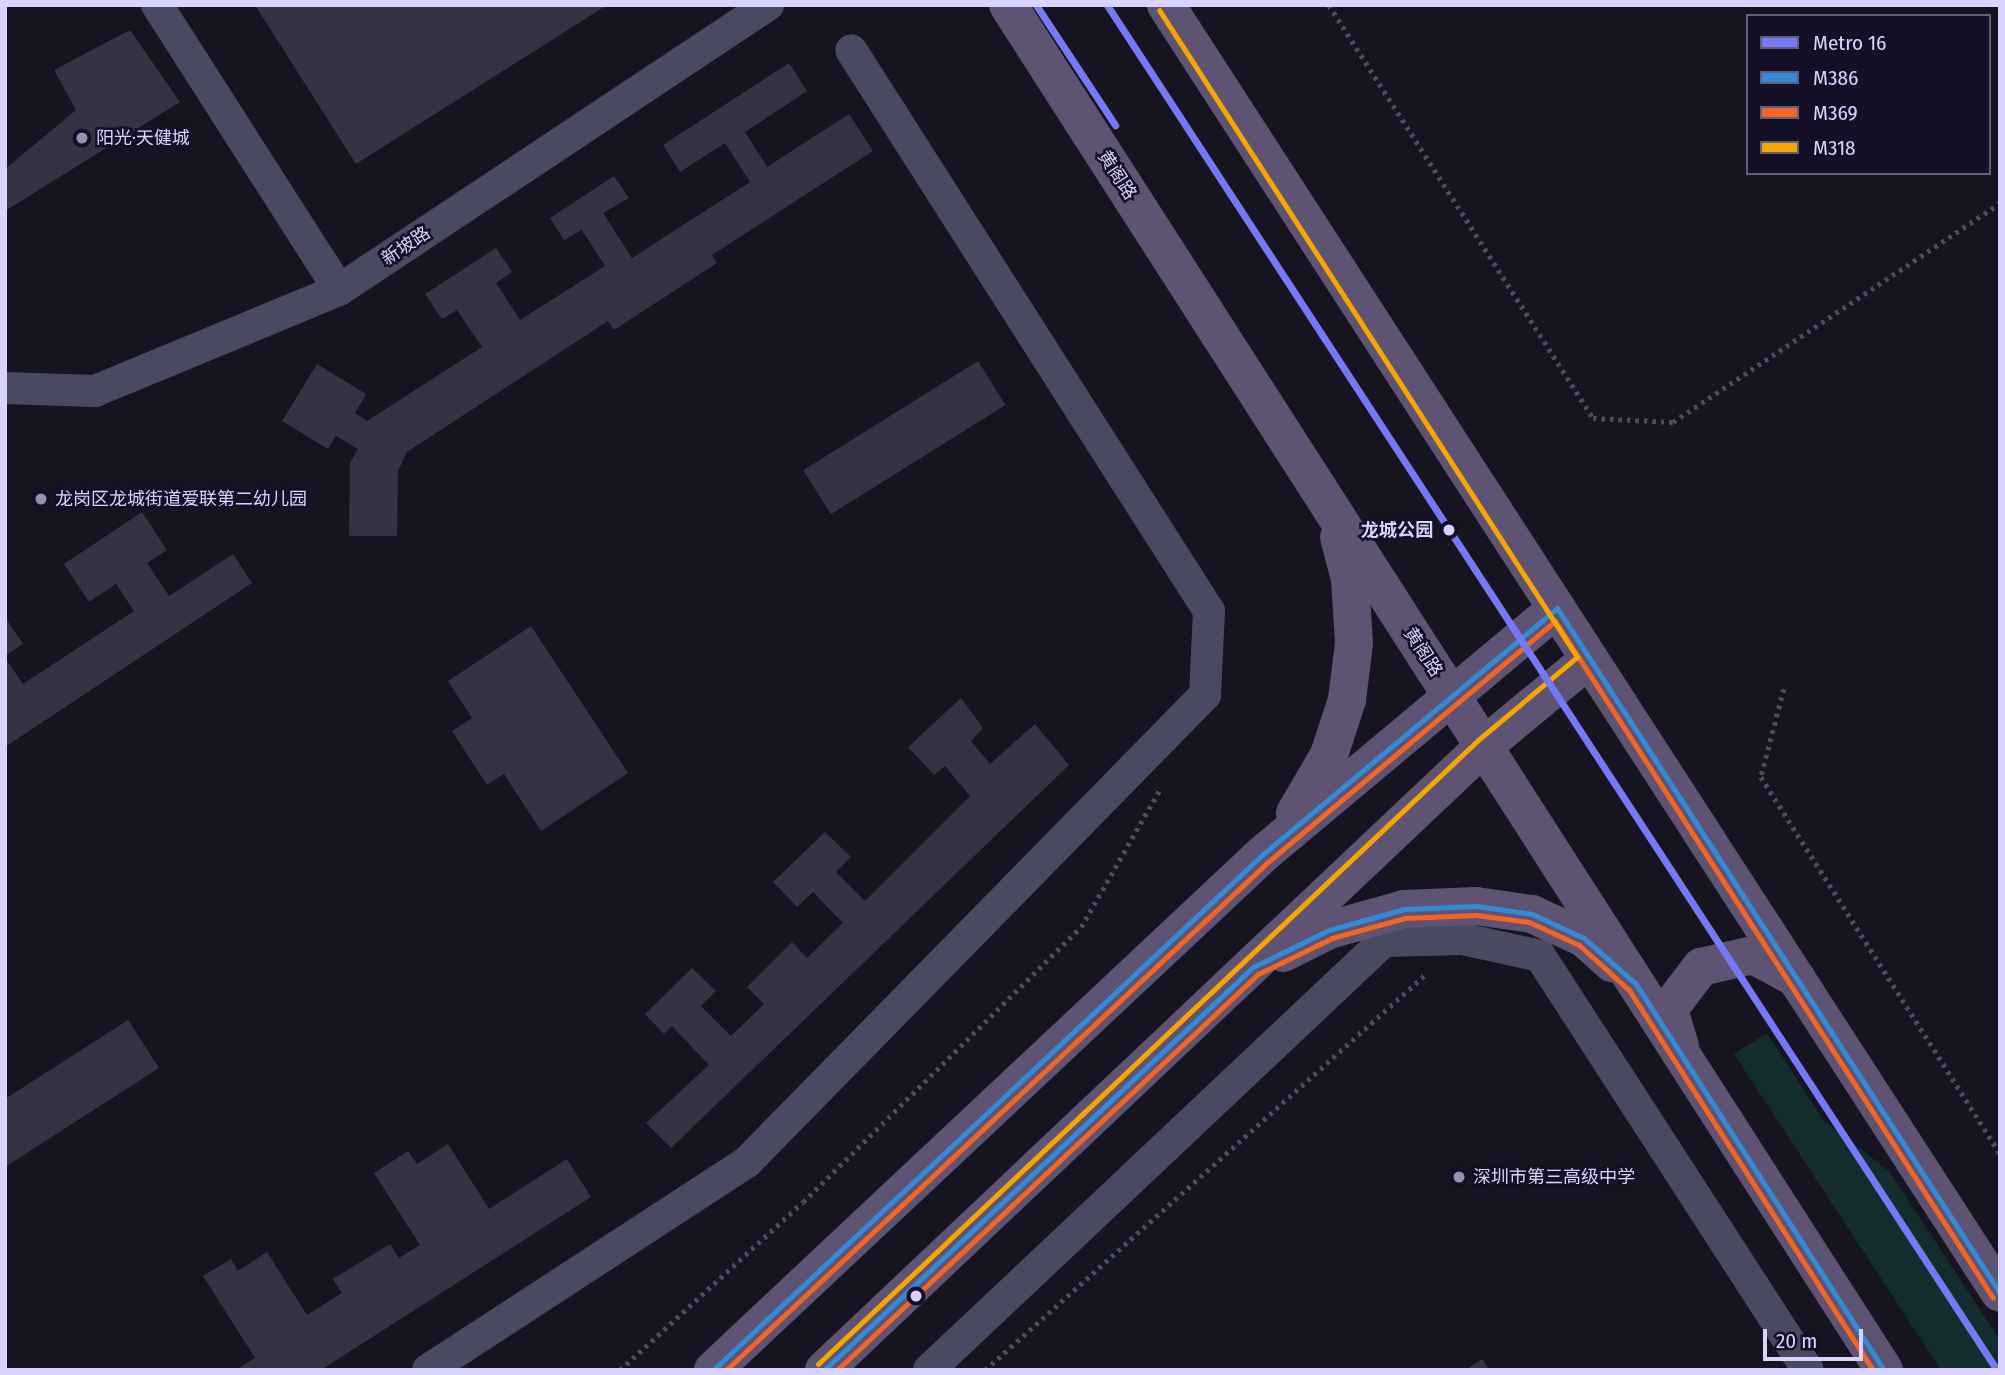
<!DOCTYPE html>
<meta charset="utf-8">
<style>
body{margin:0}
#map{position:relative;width:2005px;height:1375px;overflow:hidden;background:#161421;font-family:"Fira Sans Condensed","Noto Sans SC",sans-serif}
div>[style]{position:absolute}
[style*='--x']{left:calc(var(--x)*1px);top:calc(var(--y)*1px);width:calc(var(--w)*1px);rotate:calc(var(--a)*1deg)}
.green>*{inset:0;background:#132c2d}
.building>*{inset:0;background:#343243;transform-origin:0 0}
.path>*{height:4.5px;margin-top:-2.25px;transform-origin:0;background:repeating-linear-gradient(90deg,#44505f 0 3.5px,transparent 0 8.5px)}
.minor>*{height:32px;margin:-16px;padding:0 16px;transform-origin:16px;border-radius:16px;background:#4a4962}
.major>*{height:38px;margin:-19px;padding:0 19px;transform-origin:19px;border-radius:19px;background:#5e5373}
.bus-1>*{height:5px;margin:-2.5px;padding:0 2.5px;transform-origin:2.5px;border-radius:2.5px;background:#338bd7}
.bus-2>*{height:5px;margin:-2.5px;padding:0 2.5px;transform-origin:2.5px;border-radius:2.5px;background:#f26522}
.bus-3>*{height:5px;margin:-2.5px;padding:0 2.5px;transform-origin:2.5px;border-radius:2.5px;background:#f7a600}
.metro-1>*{height:7px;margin:-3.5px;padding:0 3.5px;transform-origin:3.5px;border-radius:3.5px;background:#7679f6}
.dots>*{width:19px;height:19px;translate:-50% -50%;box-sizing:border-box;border:4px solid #130f26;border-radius:50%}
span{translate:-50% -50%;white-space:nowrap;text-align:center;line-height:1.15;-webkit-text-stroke:5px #130f26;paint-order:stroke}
.poi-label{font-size:18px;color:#d9d4ff}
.left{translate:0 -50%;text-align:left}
.street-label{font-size:18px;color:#d9d4ff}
.stop-label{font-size:18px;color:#d9d4ff;font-weight:700}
.right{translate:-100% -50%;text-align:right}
.frame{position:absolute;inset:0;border:7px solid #d9d4ff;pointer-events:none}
.legend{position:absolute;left:1746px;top:14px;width:245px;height:161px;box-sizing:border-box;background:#130f26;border:2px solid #625e7d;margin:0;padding:9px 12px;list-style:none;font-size:21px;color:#d9d4ff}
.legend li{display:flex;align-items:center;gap:14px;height:35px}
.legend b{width:35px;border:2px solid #625e7d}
.scale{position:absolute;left:1763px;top:1329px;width:100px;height:32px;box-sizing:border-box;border:4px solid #d9d4ff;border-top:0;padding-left:9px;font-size:21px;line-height:24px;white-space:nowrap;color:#d9d4ff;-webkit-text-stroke:5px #130f26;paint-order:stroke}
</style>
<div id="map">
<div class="green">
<div style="clip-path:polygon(1767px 1033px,1824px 1121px,1889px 1171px,2000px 1340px,2000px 1370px,1941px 1370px,1734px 1054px)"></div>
</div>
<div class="building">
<div style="clip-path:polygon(255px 5px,607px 5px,356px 164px)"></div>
<div style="clip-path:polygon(130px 30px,180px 102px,5px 211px,5px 169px,76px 110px,54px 70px)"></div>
<div style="clip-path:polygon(789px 63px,807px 91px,745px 132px,767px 167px,849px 114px,873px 151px,712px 255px,717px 263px,614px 330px,608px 321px,407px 452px,398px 471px,397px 536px,349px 536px,350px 463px,358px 449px,336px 436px,328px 449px,282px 421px,317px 364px,366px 394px,355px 413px,367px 421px,482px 347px,457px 310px,442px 319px,425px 294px,496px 248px,512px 272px,496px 283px,520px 320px,605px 266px,582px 230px,564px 240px,550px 218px,614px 176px,629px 198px,603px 213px,632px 258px,750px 182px,725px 143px,680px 172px,663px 145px)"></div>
<div style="left:978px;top:361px;width:52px;height:206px;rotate:58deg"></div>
<div style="clip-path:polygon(142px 512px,167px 550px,147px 563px,169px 596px,233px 554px,252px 583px,5px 747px,5px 658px,23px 684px,134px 611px,116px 584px,89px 602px,64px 564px)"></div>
<div style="clip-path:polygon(5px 617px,23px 644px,5px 656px)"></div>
<div style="clip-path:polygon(531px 626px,628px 773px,541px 831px,504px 774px,487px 785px,452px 731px,472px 718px,448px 681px)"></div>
<div style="clip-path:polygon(961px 698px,983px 728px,971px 741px,990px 764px,1035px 724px,1069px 765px,671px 1148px,646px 1123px,709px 1065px,672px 1026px,664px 1034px,645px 1014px,692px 968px,716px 991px,701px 1006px,731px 1036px,764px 1004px,747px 987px,792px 942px,807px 958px,843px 923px,813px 892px,797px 907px,773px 882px,825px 832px,851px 857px,836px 872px,865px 901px,970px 796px,945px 766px,934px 775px,908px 747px)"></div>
<div style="clip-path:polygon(128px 1020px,159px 1068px,5px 1167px,5px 1099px)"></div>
<div style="clip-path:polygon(448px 1144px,489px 1209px,567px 1159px,591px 1197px,321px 1370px,235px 1370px,255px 1358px,203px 1276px,231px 1259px,238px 1271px,267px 1252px,307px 1315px,342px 1293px,333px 1279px,390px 1244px,399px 1258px,420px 1245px,374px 1173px,408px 1151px,417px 1164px)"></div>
<div style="clip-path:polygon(1482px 1359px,1489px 1370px,1466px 1370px)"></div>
</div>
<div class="path">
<div style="--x:1329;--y:5;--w:490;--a:57.4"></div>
<div style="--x:1593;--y:418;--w:80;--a:2.9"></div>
<div style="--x:1673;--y:422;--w:394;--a:-33.8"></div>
<div style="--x:1784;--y:689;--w:91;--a:104.6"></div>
<div style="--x:1761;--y:777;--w:446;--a:57.6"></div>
<div style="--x:620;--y:1370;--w:248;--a:-42.6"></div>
<div style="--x:803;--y:1202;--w:391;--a:-44.7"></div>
<div style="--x:1081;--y:927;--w:157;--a:-60.2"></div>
<div style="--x:985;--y:1370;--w:594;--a:-41.93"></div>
</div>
<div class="minor">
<div style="--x:157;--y:5;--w:338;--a:57.4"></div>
<div style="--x:5;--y:388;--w:90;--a:1.9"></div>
<div style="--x:95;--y:391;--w:264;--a:-22.5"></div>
<div style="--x:339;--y:290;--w:515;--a:-33.6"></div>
<div style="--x:428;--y:1370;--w:381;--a:-33.1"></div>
<div style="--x:747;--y:1162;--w:654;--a:-45.56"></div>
<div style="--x:1205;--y:695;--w:84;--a:-87.3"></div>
<div style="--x:1209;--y:611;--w:665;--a:-122.54"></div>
<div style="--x:929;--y:1370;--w:625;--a:-43.32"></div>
<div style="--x:1384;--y:941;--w:79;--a:-1.5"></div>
<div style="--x:1463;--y:939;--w:79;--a:12.4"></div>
<div style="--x:1540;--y:956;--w:493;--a:57.1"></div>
</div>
<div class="major">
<div style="--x:1008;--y:5;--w:1622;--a:57.31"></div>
<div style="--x:1166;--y:5;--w:1534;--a:57.08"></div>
<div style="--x:1295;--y:813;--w:67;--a:-59.6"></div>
<div style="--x:1329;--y:755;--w:58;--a:-71.9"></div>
<div style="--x:1347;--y:700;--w:57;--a:-83"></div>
<div style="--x:1354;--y:643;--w:64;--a:-93.6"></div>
<div style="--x:1350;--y:579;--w:43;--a:-104.7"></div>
<div style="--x:1283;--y:953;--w:51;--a:-26.6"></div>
<div style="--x:1329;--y:930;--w:78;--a:-15.6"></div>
<div style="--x:1404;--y:909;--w:72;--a:-2.4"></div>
<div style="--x:1476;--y:906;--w:57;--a:8.1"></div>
<div style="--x:1532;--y:914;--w:57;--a:24.8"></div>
<div style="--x:1584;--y:938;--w:38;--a:42"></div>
<div style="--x:1680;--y:1046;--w:39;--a:-107"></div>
<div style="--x:1669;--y:1009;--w:53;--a:-52.7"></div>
<div style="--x:1701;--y:967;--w:53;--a:-13"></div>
<div style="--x:1753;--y:955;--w:49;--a:28.1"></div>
<div style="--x:713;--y:1370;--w:754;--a:-43.17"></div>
<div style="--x:1263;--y:854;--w:383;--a:-39.9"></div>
<div style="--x:824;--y:1370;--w:908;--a:-43.39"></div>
<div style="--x:1484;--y:746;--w:136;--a:-39.6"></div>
</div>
<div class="bus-1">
<div style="--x:713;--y:1370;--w:754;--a:-43.17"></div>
<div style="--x:1263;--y:854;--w:383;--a:-39.9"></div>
<div style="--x:1557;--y:608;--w:816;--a:57.11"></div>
<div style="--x:824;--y:1370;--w:589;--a:-43.21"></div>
<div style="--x:1253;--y:967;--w:85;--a:-26"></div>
<div style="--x:1329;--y:930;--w:78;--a:-15.6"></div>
<div style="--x:1404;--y:909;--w:72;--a:-2.4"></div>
<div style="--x:1476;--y:906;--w:57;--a:8.1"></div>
<div style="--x:1532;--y:914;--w:57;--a:24.8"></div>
<div style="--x:1584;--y:938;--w:69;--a:41.5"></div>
<div style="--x:1636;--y:984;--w:459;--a:57.3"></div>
</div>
<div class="bus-2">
<div style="--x:726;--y:1370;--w:744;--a:-43.15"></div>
<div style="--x:1269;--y:861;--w:373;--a:-40"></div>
<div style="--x:1555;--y:621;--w:806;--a:57.1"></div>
<div style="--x:837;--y:1370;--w:578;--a:-43.25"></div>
<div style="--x:1258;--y:974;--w:82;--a:-25.9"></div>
<div style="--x:1332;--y:938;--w:76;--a:-15.3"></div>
<div style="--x:1405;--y:918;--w:71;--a:-2.4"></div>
<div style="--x:1476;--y:915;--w:53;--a:7.5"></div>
<div style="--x:1529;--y:922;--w:55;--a:24.7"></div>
<div style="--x:1579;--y:945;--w:67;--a:42"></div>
<div style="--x:1629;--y:990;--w:452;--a:57.3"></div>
</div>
<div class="bus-3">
<div style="--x:818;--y:1364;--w:908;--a:-43.39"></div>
<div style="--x:1478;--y:740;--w:129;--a:-40"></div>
<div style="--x:1577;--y:657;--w:770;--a:-122.86"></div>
</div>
<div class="metro-1">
<div style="--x:1036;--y:5;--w:144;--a:56.6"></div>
<div style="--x:1107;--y:5;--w:1630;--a:56.9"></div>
</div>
<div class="dots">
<div style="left:82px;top:138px;background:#9591b1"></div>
<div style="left:41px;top:499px;background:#9591b1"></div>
<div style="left:1449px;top:530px;background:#d9d4ff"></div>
<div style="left:1459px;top:1177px;background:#9591b1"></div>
<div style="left:916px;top:1296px;background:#d9d4ff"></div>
</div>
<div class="poi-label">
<span class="left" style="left:96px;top:138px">阳光·天健城</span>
<span class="left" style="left:55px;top:499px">龙岗区龙城街道爱联第二幼儿园</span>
<span class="left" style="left:1473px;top:1177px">深圳市第三高级中学</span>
</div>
<div class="street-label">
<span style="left:1117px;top:175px;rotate:57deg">黄阁路</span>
<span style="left:406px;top:246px;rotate:-34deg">新坡路</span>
<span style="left:1423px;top:652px;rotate:57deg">黄阁路</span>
</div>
<div class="stop-label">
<span class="right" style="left:1433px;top:530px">龙城公园</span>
</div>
<div class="frame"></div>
<ul class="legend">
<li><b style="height:9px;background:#7679f6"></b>Metro 16</li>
<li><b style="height:9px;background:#338bd7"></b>M386</li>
<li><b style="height:9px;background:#f26522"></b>M369</li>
<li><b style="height:9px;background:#f7a600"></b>M318</li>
</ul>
<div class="scale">20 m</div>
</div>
